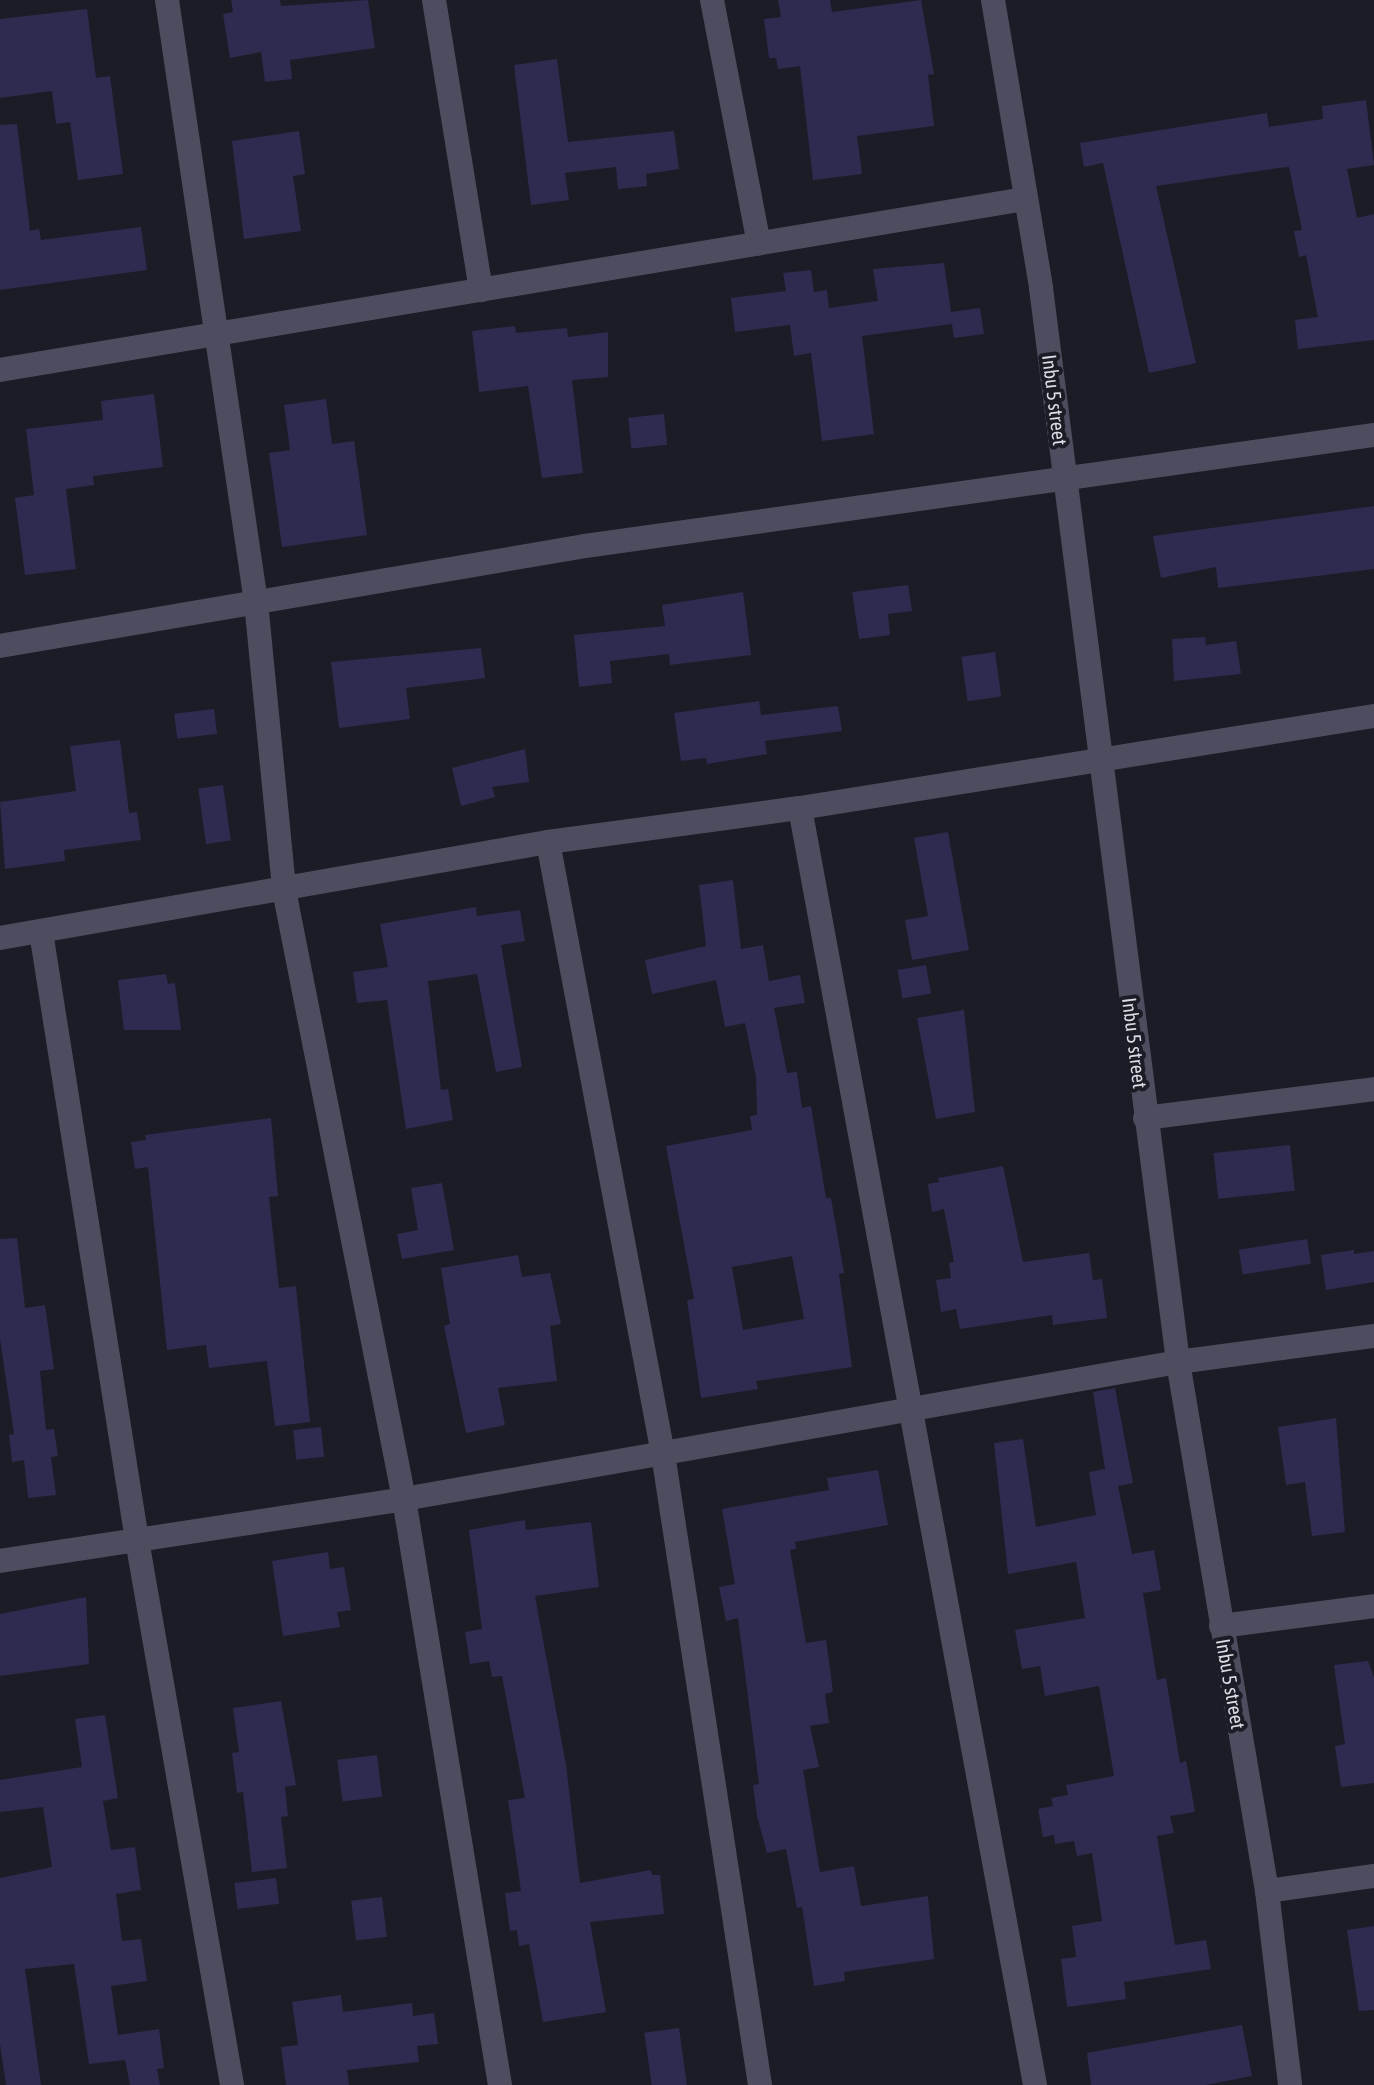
<!DOCTYPE html>
<style>
body{margin:0}
#map{position:relative;width:1374px;height:2085px;overflow:hidden;background:#1c1c27;font-family:"Asap Condensed",sans-serif}
div>[style]{position:absolute}
[style*='--x']{left:calc(var(--x)*1px);top:calc(var(--y)*1px);width:calc(var(--w)*1px);rotate:calc(var(--a)*1deg)}
.building>*{inset:0;background:#2e2b50;transform-origin:0 0}
.minor>*{height:24px;margin:-12px;padding:0 12px;transform-origin:12px;border-radius:12px;background:#4d4d5f}
span{translate:-50% -50%;white-space:nowrap;text-align:center;line-height:1.15;-webkit-text-stroke:8px #1c1c27;paint-order:stroke}
.street-label{font-size:20px;color:#dcdce4}
</style>
<div id="map">
<div class="building">
<div style="clip-path:polygon(231px 0,280px 0,281px 6px,368px 0,375px 48px,290px 60px,292px 79px,265px 82px,261px 52px,230px 58px,223px 14px,233px 12px)"></div>
<div style="clip-path:polygon(778px 0,830px 0,832px 12px,921px 0,934px 74px,928px 75px,934px 126px,857px 136px,862px 174px,813px 180px,800px 66px,778px 69px,776px 58px,769px 58px,764px 19px,781px 17px)"></div>
<div style="clip-path:polygon(87px 9px,96px 78px,110px 76px,123px 174px,78px 180px,70px 122px,56px 124px,52px 91px,0 98px,0 19px)"></div>
<div style="clip-path:polygon(557px 59px,568px 142px,674px 131px,679px 169px,646px 174px,647px 186px,618px 189px,616px 167px,565px 173px,569px 200px,531px 205px,514px 65px)"></div>
<div style="clip-path:polygon(1366px 100px,1374px 165px,1347px 169px,1357px 218px,1374px 214px,1374px 340px,1298px 349px,1295px 320px,1318px 317px,1306px 255px,1299px 257px,1294px 231px,1302px 230px,1289px 167px,1278px 168px,1156px 186px,1196px 363px,1149px 373px,1103px 163px,1084px 167px,1080px 143px,1267px 113px,1269px 127px,1323px 119px,1322px 106px)"></div>
<div style="clip-path:polygon(17px 124px,30px 231px,39px 229px,41px 240px,141px 227px,147px 270px,0 290px,0 125px)"></div>
<div style="clip-path:polygon(299px 131px,305px 174px,293px 176px,301px 231px,244px 239px,232px 141px)"></div>
<div style="clip-path:polygon(944px 263px,951px 312px,980px 308px,984px 334px,954px 338px,952px 324px,862px 336px,874px 434px,822px 441px,811px 353px,794px 356px,790px 325px,735px 332px,731px 298px,786px 291px,783px 273px,811px 270px,814px 292px,827px 290px,829px 308px,878px 301px,873px 269px)"></div>
<div style="clip-path:polygon(515px 326px,516px 333px,567px 328px,568px 337px,608px 332px,608px 377px,572px 380px,583px 473px,542px 478px,528px 386px,479px 392px,472px 331px)"></div>
<div style="clip-path:polygon(154px 394px,163px 467px,93px 476px,94px 485px,66px 489px,76px 569px,25px 575px,15px 498px,34px 495px,26px 429px,103px 420px,101px 401px)"></div>
<div style="clip-path:polygon(326px 399px,332px 444px,354px 441px,367px 535px,282px 547px,269px 453px,290px 450px,284px 405px)"></div>
<div style="left:664px;top:414px;width:31px;height:36px;rotate:84deg"></div>
<div style="clip-path:polygon(1374px 506px,1374px 569px,1218px 588px,1216px 567px,1161px 578px,1153px 536px)"></div>
<div style="clip-path:polygon(908px 585px,912px 611px,888px 614px,890px 635px,859px 639px,852px 592px)"></div>
<div style="clip-path:polygon(743px 592px,751px 655px,670px 665px,669px 654px,610px 661px,612px 683px,579px 687px,574px 635px,665px 626px,662px 605px)"></div>
<div style="clip-path:polygon(1205px 637px,1206px 645px,1236px 641px,1241px 674px,1174px 681px,1172px 639px)"></div>
<div style="clip-path:polygon(481px 648px,485px 678px,406px 688px,410px 719px,339px 728px,331px 662px)"></div>
<div style="left:995px;top:652px;width:45px;height:34px;rotate:82deg"></div>
<div style="clip-path:polygon(759px 701px,761px 715px,838px 706px,842px 731px,765px 741px,767px 754px,707px 764px,706px 758px,681px 761px,674px 713px)"></div>
<div style="left:214px;top:709px;width:25px;height:40px;rotate:83deg"></div>
<div style="clip-path:polygon(120px 740px,129px 813px,137px 812px,141px 840px,64px 850px,65px 861px,5px 869px,0 802px,76px 791px,70px 746px)"></div>
<div style="clip-path:polygon(525px 749px,529px 782px,492px 787px,495px 797px,461px 806px,452px 768px)"></div>
<div style="left:223px;top:785px;width:56px;height:25px;rotate:82deg"></div>
<div style="clip-path:polygon(948px 832px,969px 950px,912px 960px,905px 920px,928px 916px,914px 838px)"></div>
<div style="clip-path:polygon(evenodd,733px 880px,741px 949px,763px 945px,769px 981px,800px 975px,805px 1003px,774px 1008px,787px 1073px,797px 1072px,802px 1108px,811px 1106px,826px 1198px,831px 1198px,844px 1273px,839px 1274px,852px 1367px,756px 1381px,758px 1389px,701px 1398px,687px 1300px,694px 1299px,666px 1146px,752px 1130px,750px 1116px,757px 1115px,756px 1077px,745px 1023px,725px 1027px,716px 980px,652px 994px,645px 960px,706px 946px,699px 885px,733px 880px,792px 1256px,804px 1319px,743px 1330px,732px 1267px,792px 1256px)"></div>
<div style="clip-path:polygon(476px 907px,477px 916px,520px 910px,525px 941px,501px 945px,522px 1067px,496px 1072px,477px 974px,428px 981px,441px 1090px,448px 1089px,453px 1120px,406px 1129px,387px 1000px,357px 1003px,353px 972px,388px 967px,380px 924px)"></div>
<div style="left:926px;top:965px;width:29px;height:29px;rotate:80deg"></div>
<div style="clip-path:polygon(166px 974px,168px 984px,175px 983px,181px 1030px,124px 1030px,118px 980px)"></div>
<div style="clip-path:polygon(964px 1010px,975px 1112px,936px 1119px,917px 1018px)"></div>
<div style="clip-path:polygon(271px 1118px,278px 1196px,269px 1197px,279px 1288px,296px 1286px,310px 1422px,275px 1426px,267px 1361px,209px 1368px,206px 1345px,167px 1350px,148px 1167px,135px 1169px,131px 1142px,146px 1140px,145px 1135px)"></div>
<div style="left:1290px;top:1145px;width:46px;height:77px;rotate:84deg"></div>
<div style="clip-path:polygon(1003px 1166px,1023px 1262px,1089px 1253px,1093px 1280px,1102px 1279px,1107px 1318px,1053px 1325px,1052px 1315px,960px 1329px,956px 1309px,941px 1312px,936px 1280px,951px 1278px,949px 1263px,954px 1262px,944px 1209px,932px 1212px,928px 1184px,939px 1182px,938px 1178px)"></div>
<div style="clip-path:polygon(442px 1183px,454px 1250px,402px 1259px,397px 1234px,418px 1230px,411px 1188px)"></div>
<div style="clip-path:polygon(17px 1238px,25px 1308px,45px 1305px,54px 1369px,40px 1371px,46px 1430px,54px 1429px,58px 1456px,51px 1457px,56px 1495px,28px 1498px,24px 1460px,12px 1462px,9px 1435px,14px 1434px,0 1339px,0 1239px)"></div>
<div style="left:1307px;top:1239px;width:25px;height:69px;rotate:81deg"></div>
<div style="clip-path:polygon(1354px 1250px,1354px 1254px,1374px 1251px,1374px 1282px,1326px 1290px,1321px 1255px)"></div>
<div style="clip-path:polygon(518px 1255px,522px 1277px,550px 1273px,561px 1324px,550px 1326px,557px 1381px,498px 1388px,505px 1425px,466px 1433px,444px 1326px,450px 1324px,441px 1268px)"></div>
<div style="clip-path:polygon(1115px 1388px,1133px 1483px,1118px 1486px,1132px 1554px,1154px 1550px,1161px 1590px,1143px 1593px,1157px 1680px,1166px 1678px,1180px 1763px,1186px 1761px,1195px 1812px,1170px 1816px,1174px 1833px,1157px 1836px,1175px 1945px,1206px 1940px,1211px 1969px,1124px 1982px,1126px 1999px,1067px 2007px,1061px 1959px,1076px 1957px,1072px 1926px,1102px 1921px,1092px 1853px,1077px 1856px,1074px 1841px,1055px 1844px,1054px 1835px,1043px 1837px,1038px 1809px,1053px 1806px,1051px 1798px,1068px 1795px,1066px 1785px,1114px 1776px,1099px 1686px,1045px 1696px,1040px 1666px,1022px 1669px,1015px 1630px,1085px 1618px,1076px 1562px,1008px 1574px,994px 1443px,1023px 1439px,1036px 1527px,1096px 1515px,1089px 1472px,1105px 1469px,1093px 1392px)"></div>
<div style="clip-path:polygon(1336px 1418px,1345px 1532px,1312px 1536px,1305px 1482px,1286px 1485px,1278px 1427px)"></div>
<div style="left:321px;top:1427px;width:30px;height:28px;rotate:84deg"></div>
<div style="clip-path:polygon(878px 1470px,888px 1525px,795px 1542px,796px 1549px,790px 1550px,806px 1643px,826px 1640px,833px 1692px,825px 1694px,829px 1723px,810px 1726px,819px 1767px,803px 1770px,820px 1872px,854px 1866px,861px 1906px,928px 1896px,934px 1959px,844px 1972px,845px 1981px,814px 1986px,802px 1907px,797px 1908px,786px 1849px,767px 1853px,757px 1816px,753px 1785px,759px 1784px,738px 1618px,726px 1621px,719px 1587px,735px 1584px,722px 1509px,829px 1490px,827px 1478px)"></div>
<div style="clip-path:polygon(525px 1520px,526px 1530px,591px 1522px,599px 1587px,535px 1596px,566px 1765px,580px 1883px,651px 1870px,652px 1875px,660px 1875px,664px 1914px,590px 1922px,606px 2012px,543px 2022px,529px 1944px,519px 1946px,517px 1930px,510px 1931px,505px 1893px,521px 1891px,508px 1800px,525px 1798px,502px 1676px,492px 1677px,489px 1661px,470px 1664px,465px 1632px,482px 1629px,469px 1530px)"></div>
<div style="clip-path:polygon(328px 1552px,330px 1569px,344px 1567px,351px 1610px,337px 1612px,340px 1627px,283px 1636px,272px 1561px)"></div>
<div style="clip-path:polygon(86px 1597px,89px 1664px,0 1676px,0 1614px)"></div>
<div style="clip-path:polygon(1368px 1661px,1374px 1677px,1374px 1783px,1341px 1787px,1335px 1746px,1345px 1744px,1334px 1665px)"></div>
<div style="clip-path:polygon(281px 1701px,296px 1785px,285px 1787px,288px 1816px,281px 1817px,287px 1868px,252px 1872px,243px 1792px,237px 1793px,232px 1753px,239px 1752px,233px 1708px)"></div>
<div style="clip-path:polygon(105px 1715px,118px 1798px,103px 1801px,111px 1850px,135px 1847px,141px 1890px,116px 1894px,122px 1941px,141px 1939px,147px 1981px,111px 1986px,118px 2035px,159px 2029px,164px 2068px,157px 2069px,160px 2085px,130px 2085px,125px 2060px,89px 2064px,74px 1964px,25px 1969px,41px 2085px,6px 2085px,0 2044px,0 1878px,52px 1867px,43px 1807px,0 1812px,0 1780px,82px 1767px,75px 1719px)"></div>
<div style="left:377px;top:1755px;width:42px;height:40px;rotate:83deg"></div>
<div style="left:276px;top:1878px;width:26px;height:42px;rotate:83deg"></div>
<div style="left:382px;top:1897px;width:40px;height:31px;rotate:83deg"></div>
<div style="clip-path:polygon(1374px 1926px,1374px 2010px,1359px 2011px,1347px 1930px)"></div>
<div style="clip-path:polygon(341px 1995px,343px 2012px,412px 2003px,413px 2016px,434px 2013px,438px 2044px,417px 2046px,419px 2062px,347px 2070px,349px 2085px,286px 2085px,281px 2047px,298px 2045px,292px 2002px)"></div>
<div style="clip-path:polygon(1242px 2025px,1252px 2076px,1206px 2085px,1091px 2085px,1087px 2053px)"></div>
<div style="left:679px;top:2028px;width:58px;height:35px;rotate:82deg"></div>
</div>
<div class="minor">
<div style="--x:167;--y:0;--w:609;--a:81.59"></div>
<div style="--x:256;--y:602;--w:289;--a:84.4"></div>
<div style="--x:284;--y:890;--w:621;--a:78.85"></div>
<div style="--x:404;--y:1499;--w:594;--a:80.7"></div>
<div style="--x:434;--y:0;--w:294;--a:80.8"></div>
<div style="--x:712;--y:0;--w:248;--a:79.1"></div>
<div style="--x:993;--y:0;--w:292;--a:80.5"></div>
<div style="--x:1041;--y:288;--w:1083;--a:82.73"></div>
<div style="--x:1178;--y:1362;--w:536;--a:80.45"></div>
<div style="--x:1267;--y:1891;--w:195;--a:83.2"></div>
<div style="--x:0;--y:370;--w:1039;--a:-9.47"></div>
<div style="--x:0;--y:646;--w:593;--a:-9.7"></div>
<div style="--x:585;--y:546;--w:797;--a:-8.01"></div>
<div style="--x:800;--y:808;--w:1298;--a:79.57"></div>
<div style="--x:548;--y:842;--w:623;--a:79.36"></div>
<div style="--x:663;--y:1454;--w:638;--a:81.26"></div>
<div style="--x:41;--y:932;--w:616;--a:81.03"></div>
<div style="--x:137;--y:1540;--w:553;--a:80.11"></div>
<div style="--x:0;--y:938;--w:556;--a:-9.94"></div>
<div style="--x:548;--y:842;--w:254;--a:-7.7"></div>
<div style="--x:800;--y:808;--w:581;--a:-9.11"></div>
<div style="--x:1145;--y:1118;--w:231;--a:-7.2"></div>
<div style="--x:0;--y:1561;--w:409;--a:-8.7"></div>
<div style="--x:404;--y:1499;--w:786;--a:-10.04"></div>
<div style="--x:1178;--y:1362;--w:198;--a:-7.6"></div>
<div style="--x:1221;--y:1626;--w:154;--a:-7.4"></div>
<div style="--x:1267;--y:1891;--w:108;--a:-8"></div>
</div>
<div class="street-label">
<span style="left:1055px;top:400px;rotate:83deg">Inbu 5 street</span>
<span style="left:1135px;top:1043px;rotate:83deg">Inbu 5 street</span>
<span style="left:1231px;top:1684px;rotate:80deg">Inbu 5 street</span>
</div>
</div>
